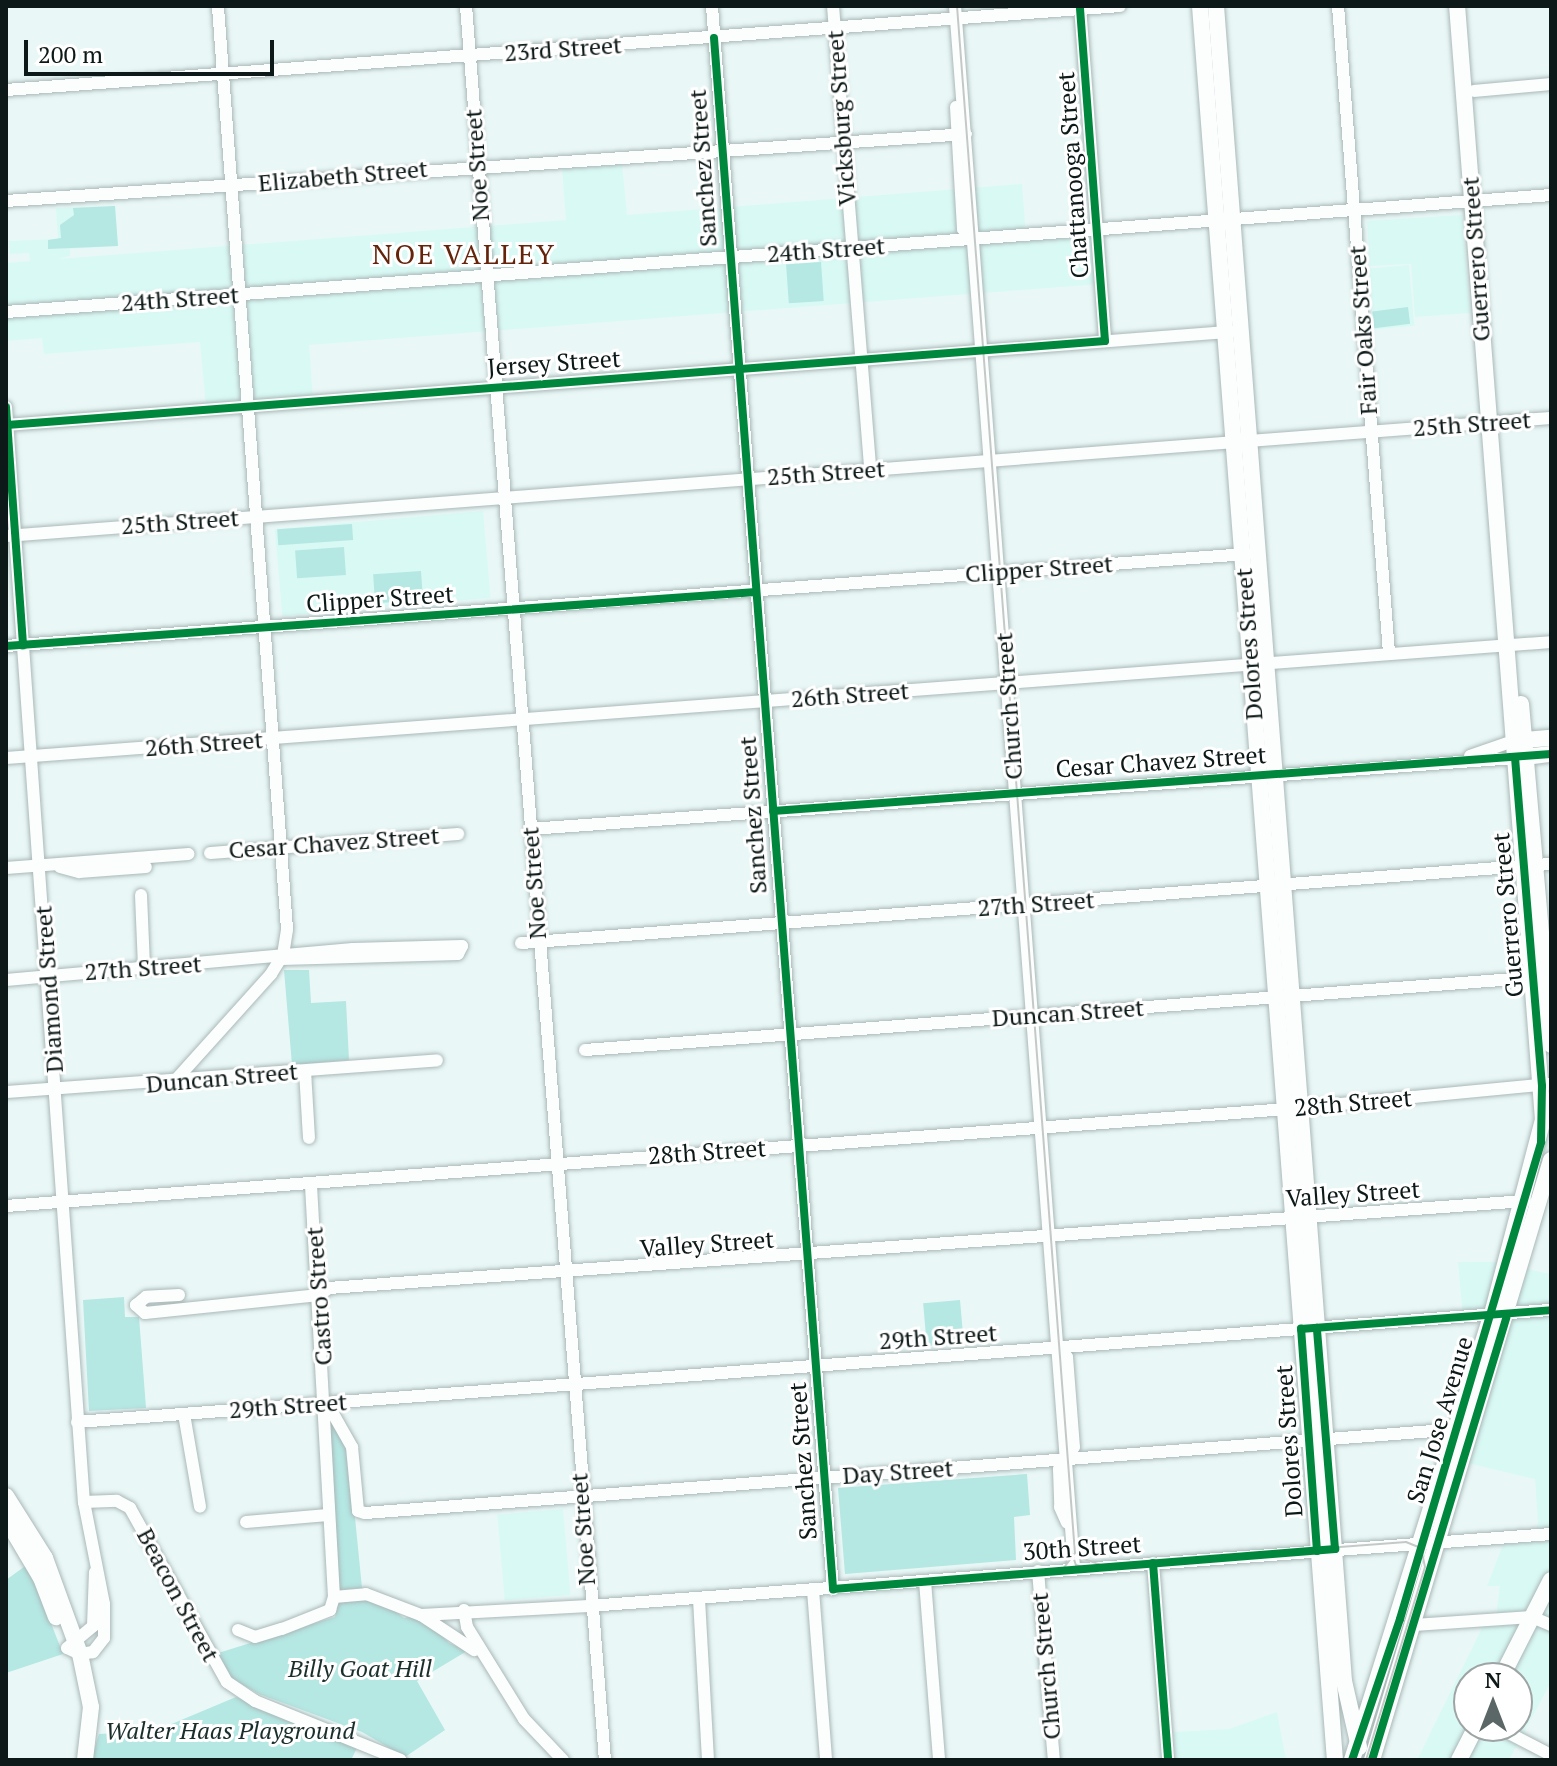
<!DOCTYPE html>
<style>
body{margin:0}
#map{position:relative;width:1557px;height:1766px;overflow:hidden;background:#e9f8f7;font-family:"PT Serif",serif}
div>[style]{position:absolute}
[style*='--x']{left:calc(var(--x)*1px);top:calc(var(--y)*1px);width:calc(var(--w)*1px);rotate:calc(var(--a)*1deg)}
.built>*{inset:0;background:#d9f9f5;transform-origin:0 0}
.green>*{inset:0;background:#b5e7e3;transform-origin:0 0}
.roads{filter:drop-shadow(0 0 2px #aab8b7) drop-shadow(0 0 2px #aab8b7)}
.minor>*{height:12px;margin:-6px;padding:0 6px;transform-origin:6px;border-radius:6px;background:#fcfefe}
.major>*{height:16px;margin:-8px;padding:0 8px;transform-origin:8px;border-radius:8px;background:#fcfefe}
.tram>*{height:2px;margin:-1px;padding:0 1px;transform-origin:1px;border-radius:1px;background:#c4c9c8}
.cycleway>*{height:8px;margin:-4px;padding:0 4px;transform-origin:4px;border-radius:4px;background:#00873e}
span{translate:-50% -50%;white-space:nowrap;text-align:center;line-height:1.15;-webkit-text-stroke:6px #fff;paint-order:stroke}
.street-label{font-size:24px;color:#0d1918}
.park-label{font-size:24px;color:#1a2e2c;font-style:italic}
.quarter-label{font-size:28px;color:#64240b;letter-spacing:2px}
.frame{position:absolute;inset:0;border:8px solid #0d1918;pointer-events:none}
.north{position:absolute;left:1453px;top:1662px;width:80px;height:80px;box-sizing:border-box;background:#fff;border:2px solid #9ea3a3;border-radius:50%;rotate:0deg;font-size:22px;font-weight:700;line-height:32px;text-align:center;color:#0d1918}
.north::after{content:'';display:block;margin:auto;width:28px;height:36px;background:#5a6766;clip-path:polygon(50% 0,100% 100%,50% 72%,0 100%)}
.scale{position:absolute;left:24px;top:40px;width:250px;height:36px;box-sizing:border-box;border:4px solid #0d1918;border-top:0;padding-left:10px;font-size:24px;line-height:28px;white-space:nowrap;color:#0d1918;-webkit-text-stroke:6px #fff;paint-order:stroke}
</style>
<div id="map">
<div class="built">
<div style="clip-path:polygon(622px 164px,627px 215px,1022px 184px,1026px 237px,1095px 232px,1099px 284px,309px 345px,313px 399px,206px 407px,200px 342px,44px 354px,42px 338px,6px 341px,6px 263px,30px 261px,29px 253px,10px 254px,9px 241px,58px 239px,56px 208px,115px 206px,118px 246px,70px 249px,70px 256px,58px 259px,566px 220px,562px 168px)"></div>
<div style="clip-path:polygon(1462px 215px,1470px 313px,1415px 317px,1411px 264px,1370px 266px,1367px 221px)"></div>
<div style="left:1409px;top:265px;width:61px;height:40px;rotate:85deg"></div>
<div style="left:483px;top:511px;width:87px;height:209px;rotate:85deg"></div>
<div style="clip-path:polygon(evenodd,1458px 1262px,1493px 1262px,1551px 1274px,1551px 1682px,1509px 1760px,1417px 1760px,1486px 1620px,1496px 1616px,1500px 1586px,1487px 1586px,1506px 1537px,1535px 1535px,1538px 1523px,1535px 1479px,1463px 1462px,1507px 1314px,1463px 1317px,1458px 1262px,1469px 1678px,1517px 1678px,1517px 1726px,1469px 1726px,1469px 1678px)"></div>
<div style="left:563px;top:1509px;width:86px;height:66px;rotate:85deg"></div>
<div style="clip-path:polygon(1277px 1712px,1286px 1760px,1176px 1760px,1174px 1732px,1229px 1729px)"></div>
</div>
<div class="green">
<div style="clip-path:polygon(115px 206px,118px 246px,48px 249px,48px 240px,61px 238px,60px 225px,74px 215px,73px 208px)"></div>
<div style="left:821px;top:262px;width:39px;height:35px;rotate:86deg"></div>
<div style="left:1408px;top:307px;width:17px;height:36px;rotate:83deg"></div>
<div style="left:352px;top:524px;width:16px;height:75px;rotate:86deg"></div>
<div style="left:344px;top:547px;width:28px;height:49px;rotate:86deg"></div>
<div style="left:421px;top:571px;width:29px;height:48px;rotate:86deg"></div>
<div style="clip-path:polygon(284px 970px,309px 970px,311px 1003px,346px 1001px,349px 1060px,292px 1065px)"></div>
<div style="clip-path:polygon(124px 1297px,125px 1317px,139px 1317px,146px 1408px,89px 1411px,83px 1300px)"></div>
<div style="left:960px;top:1300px;width:43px;height:37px;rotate:85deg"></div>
<div style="clip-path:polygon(328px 1416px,348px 1447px,362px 1588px,339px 1590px)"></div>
<div style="clip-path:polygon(1027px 1474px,1030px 1515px,1014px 1517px,1016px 1560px,845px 1574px,838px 1488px)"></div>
<div style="clip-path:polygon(28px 1564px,63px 1654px,6px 1673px,6px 1580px)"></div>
<div style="clip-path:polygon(364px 1599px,384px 1603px,404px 1618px,421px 1615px,449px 1643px,467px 1651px,417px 1681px,445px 1730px,405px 1757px,362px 1732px,259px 1694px,231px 1678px,215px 1654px,335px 1617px,338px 1603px)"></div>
<div style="clip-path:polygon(236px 1697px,357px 1748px,351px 1760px,91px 1760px,99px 1734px,155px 1731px)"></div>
</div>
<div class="roads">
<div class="minor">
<div style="--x:466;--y:6;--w:1759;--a:85.47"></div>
<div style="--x:712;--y:6;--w:1588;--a:85.63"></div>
<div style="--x:833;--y:6;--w:465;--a:85.4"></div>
<div style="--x:955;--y:6;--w:1567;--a:85.64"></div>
<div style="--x:1080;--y:6;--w:336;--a:85.7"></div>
<div style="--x:1338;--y:6;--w:649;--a:85.49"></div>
<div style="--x:6;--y:90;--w:1117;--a:-4.31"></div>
<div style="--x:1474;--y:91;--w:77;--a:-5.2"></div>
<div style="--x:956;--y:107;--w:122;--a:86.7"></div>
<div style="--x:963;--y:229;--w:16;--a:43"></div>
<div style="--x:6;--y:201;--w:962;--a:-3.99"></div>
<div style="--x:6;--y:312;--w:1549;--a:-4.33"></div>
<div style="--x:6;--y:407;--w:1098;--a:85.93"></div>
<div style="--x:84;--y:1502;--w:104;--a:78.9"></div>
<div style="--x:104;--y:1604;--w:34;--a:90"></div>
<div style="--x:104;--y:1638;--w:18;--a:128"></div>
<div style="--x:93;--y:1652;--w:13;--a:171"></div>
<div style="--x:80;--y:1654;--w:14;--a:-155"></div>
<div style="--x:67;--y:1648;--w:34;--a:-40"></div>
<div style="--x:93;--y:1626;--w:54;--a:-87.9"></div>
<div style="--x:6;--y:425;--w:1228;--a:-4.35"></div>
<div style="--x:6;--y:536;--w:1549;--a:-4.37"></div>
<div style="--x:6;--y:646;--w:1244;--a:-4.24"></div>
<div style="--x:1470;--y:756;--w:46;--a:-19.2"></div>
<div style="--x:6;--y:758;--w:1549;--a:-4.29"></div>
<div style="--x:530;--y:829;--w:988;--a:-4.12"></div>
<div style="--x:210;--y:853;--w:249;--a:-4.4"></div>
<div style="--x:60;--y:867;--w:20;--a:15"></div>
<div style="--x:79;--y:872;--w:67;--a:-4.3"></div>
<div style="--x:6;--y:868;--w:183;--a:-4.4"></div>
<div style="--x:141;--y:895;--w:72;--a:87.6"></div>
<div style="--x:521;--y:943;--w:1033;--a:-4.39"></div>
<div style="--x:6;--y:980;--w:348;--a:-5.1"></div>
<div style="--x:353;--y:949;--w:109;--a:-1.6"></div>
<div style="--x:462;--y:946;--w:9;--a:117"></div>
<div style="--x:458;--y:954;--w:177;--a:178.4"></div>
<div style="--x:585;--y:1050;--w:958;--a:-4.37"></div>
<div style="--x:305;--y:1071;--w:67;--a:86.6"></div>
<div style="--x:173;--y:1083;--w:147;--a:-48"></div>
<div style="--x:271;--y:974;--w:22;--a:-58"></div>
<div style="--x:283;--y:955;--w:26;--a:-81"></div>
<div style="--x:287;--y:929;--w:926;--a:-94.28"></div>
<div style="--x:6;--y:1092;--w:432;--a:-4.2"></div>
<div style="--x:6;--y:1206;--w:1298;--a:-4.33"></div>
<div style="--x:1300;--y:1108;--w:252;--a:-5.5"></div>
<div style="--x:179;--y:1295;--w:33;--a:177"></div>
<div style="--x:146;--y:1297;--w:13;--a:141"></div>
<div style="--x:136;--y:1305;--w:12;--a:42"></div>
<div style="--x:145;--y:1313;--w:175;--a:-5.9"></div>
<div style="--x:319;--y:1295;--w:12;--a:-35"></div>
<div style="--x:329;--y:1288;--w:1199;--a:-4.16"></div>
<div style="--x:1057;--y:1347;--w:14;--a:45"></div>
<div style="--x:1067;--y:1357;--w:90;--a:85.6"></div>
<div style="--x:1074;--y:1447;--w:27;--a:124"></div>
<div style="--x:1059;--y:1469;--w:38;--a:88"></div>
<div style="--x:1060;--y:1507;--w:17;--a:66"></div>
<div style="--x:327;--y:1403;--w:51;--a:60.4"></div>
<div style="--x:352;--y:1447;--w:64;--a:84.6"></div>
<div style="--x:358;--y:1511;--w:7;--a:16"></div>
<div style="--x:365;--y:1513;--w:1096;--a:-4.39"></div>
<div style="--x:184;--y:1414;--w:94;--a:80.2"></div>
<div style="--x:77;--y:1422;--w:1478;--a:-4.35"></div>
<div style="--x:84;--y:1502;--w:33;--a:-2"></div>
<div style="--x:117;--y:1501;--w:15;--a:28"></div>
<div style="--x:130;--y:1508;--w:199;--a:60.9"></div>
<div style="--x:227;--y:1682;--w:34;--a:34"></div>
<div style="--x:255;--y:1701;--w:157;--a:22"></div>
<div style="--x:246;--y:1522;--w:82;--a:-4.9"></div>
<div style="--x:1153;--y:1563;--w:198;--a:85.6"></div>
<div style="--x:1038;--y:1571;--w:190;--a:85.2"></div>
<div style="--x:925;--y:1581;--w:180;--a:85.5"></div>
<div style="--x:813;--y:1590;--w:170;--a:85.6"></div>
<div style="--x:334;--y:1597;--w:32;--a:-5"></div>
<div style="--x:366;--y:1594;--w:59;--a:20.9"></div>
<div style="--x:421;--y:1615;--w:168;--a:-3.1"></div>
<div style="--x:589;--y:1606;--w:965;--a:-4.28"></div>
<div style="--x:699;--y:1599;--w:161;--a:86.8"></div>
<div style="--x:464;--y:1610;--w:17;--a:80"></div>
<div style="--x:467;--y:1627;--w:108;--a:58.2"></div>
<div style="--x:524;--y:1719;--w:57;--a:46.4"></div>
<div style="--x:421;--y:1615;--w:64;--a:33.4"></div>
<div style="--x:1414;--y:1625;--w:118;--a:-3.9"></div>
<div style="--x:1532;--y:1617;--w:21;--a:23"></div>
<div style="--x:238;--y:1630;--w:18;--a:22"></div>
<div style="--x:255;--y:1637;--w:28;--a:-17"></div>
<div style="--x:282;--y:1629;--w:52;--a:-21.6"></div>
<div style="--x:330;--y:1610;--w:14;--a:-73"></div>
<div style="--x:334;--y:1597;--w:414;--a:-93.2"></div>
<div style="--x:1495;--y:1726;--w:63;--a:27.4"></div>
</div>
<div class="major">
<div style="--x:1200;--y:6;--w:1759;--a:85.6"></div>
<div style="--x:1216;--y:6;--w:1680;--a:85.63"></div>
<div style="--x:1344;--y:1681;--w:68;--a:77.2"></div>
<div style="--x:1521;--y:704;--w:342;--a:85"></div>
<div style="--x:1514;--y:741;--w:37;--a:-5"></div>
<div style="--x:1517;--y:758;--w:34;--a:-7"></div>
<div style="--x:6;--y:1496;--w:73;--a:57.8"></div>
<div style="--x:45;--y:1558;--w:102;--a:70"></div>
<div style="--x:80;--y:1654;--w:54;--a:78.3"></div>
<div style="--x:91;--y:1707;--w:53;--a:96.5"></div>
<div style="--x:6;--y:1519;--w:69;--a:59.3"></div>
<div style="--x:41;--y:1578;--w:42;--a:69"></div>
<div style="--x:1501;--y:1678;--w:110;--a:-63"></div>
<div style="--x:1352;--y:1760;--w:467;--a:-72.6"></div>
<div style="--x:1492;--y:1314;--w:201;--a:-75.3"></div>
<div style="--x:1543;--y:1120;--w:1117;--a:-94.41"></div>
<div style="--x:1372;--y:1760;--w:626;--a:-73.39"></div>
<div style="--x:1459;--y:1760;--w:38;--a:-63"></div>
</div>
</div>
<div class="tram">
<div style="--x:957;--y:6;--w:1551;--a:85.64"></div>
<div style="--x:1075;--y:1553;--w:21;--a:127"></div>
<div style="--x:1062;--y:1570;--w:87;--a:175.4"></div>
<div style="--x:1071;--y:1550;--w:16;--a:72"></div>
<div style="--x:1076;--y:1565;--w:16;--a:18"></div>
<div style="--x:1081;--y:1558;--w:21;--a:19"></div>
<div style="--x:1101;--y:1565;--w:306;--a:-4.3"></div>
<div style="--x:1406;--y:1542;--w:16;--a:22"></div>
<div style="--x:1421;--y:1548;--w:19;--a:78"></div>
<div style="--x:1425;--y:1567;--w:202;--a:107"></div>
</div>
<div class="cycleway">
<div style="--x:714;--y:38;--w:1556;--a:85.61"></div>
<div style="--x:833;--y:1589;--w:504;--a:-4.56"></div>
<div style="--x:1335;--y:1549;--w:222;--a:-94.7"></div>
<div style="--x:6;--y:407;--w:239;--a:85.9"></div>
<div style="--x:7;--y:425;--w:1101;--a:-4.37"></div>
<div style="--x:1105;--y:341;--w:336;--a:-94.3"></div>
<div style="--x:6;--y:646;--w:752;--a:-4.12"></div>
<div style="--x:773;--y:811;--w:780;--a:-4.19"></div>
<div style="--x:1317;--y:1551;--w:223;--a:-94.1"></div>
<div style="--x:1301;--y:1329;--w:251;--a:-4.3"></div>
<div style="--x:1153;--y:1563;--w:198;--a:85.6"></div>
<div style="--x:1352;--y:1760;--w:149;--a:-71.2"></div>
<div style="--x:1400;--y:1619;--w:497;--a:-73.5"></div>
<div style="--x:1541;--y:1142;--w:56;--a:-89"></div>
<div style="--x:1542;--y:1086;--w:329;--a:-94.7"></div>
<div style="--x:1372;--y:1760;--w:462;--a:-73.1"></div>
</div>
<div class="street-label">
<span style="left:563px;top:49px;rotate:-4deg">23rd Street</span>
<span style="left:841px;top:118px;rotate:-94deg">Vicksburg Street</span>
<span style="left:477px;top:165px;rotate:-94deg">Noe Street</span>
<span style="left:703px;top:168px;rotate:-94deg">Sanchez Street</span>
<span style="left:1073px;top:175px;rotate:-94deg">Chattanooga Street</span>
<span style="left:343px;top:176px;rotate:-5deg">Elizabeth Street</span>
<span style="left:826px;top:250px;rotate:-4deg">24th Street</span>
<span style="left:1476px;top:259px;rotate:-94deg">Guerrero Street</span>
<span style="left:180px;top:299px;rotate:-4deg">24th Street</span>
<span style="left:1363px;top:330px;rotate:-94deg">Fair Oaks Street</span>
<span style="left:554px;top:363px;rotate:-4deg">Jersey Street</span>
<span style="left:1472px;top:424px;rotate:-4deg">25th Street</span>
<span style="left:826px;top:473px;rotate:-4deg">25th Street</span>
<span style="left:180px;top:522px;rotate:-4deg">25th Street</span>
<span style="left:1039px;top:569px;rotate:-4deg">Clipper Street</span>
<span style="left:380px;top:599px;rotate:-4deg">Clipper Street</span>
<span style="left:1249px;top:644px;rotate:-94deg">Dolores Street</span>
<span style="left:850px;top:695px;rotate:-4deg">26th Street</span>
<span style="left:1009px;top:706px;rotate:-94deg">Church Street</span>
<span style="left:204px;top:744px;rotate:-4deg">26th Street</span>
<span style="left:1161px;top:762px;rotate:-4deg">Cesar Chavez Street</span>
<span style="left:753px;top:815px;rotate:-94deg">Sanchez Street</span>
<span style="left:334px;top:843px;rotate:-4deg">Cesar Chavez Street</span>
<span style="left:534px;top:883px;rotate:-94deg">Noe Street</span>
<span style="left:1036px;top:904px;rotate:-4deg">27th Street</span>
<span style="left:1508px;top:915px;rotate:-95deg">Guerrero Street</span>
<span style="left:143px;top:968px;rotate:-4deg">27th Street</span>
<span style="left:49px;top:989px;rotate:-94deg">Diamond Street</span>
<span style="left:1068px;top:1013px;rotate:-4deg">Duncan Street</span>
<span style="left:222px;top:1078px;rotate:-5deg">Duncan Street</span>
<span style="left:1353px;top:1103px;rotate:-5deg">28th Street</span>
<span style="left:707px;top:1152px;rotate:-4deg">28th Street</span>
<span style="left:1353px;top:1194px;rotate:-4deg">Valley Street</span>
<span style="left:707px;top:1244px;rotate:-4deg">Valley Street</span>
<span style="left:319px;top:1296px;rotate:-94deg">Castro Street</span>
<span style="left:938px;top:1337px;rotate:-4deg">29th Street</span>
<span style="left:288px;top:1406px;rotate:-4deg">29th Street</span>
<span style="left:1440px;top:1420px;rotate:-73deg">San Jose Avenue</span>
<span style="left:1289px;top:1441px;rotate:-94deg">Dolores Street</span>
<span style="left:803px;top:1461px;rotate:-94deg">Sanchez Street</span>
<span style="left:898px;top:1472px;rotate:-4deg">Day Street</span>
<span style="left:583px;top:1529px;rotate:-94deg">Noe Street</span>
<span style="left:1082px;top:1548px;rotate:-4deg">30th Street</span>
<span style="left:178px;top:1595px;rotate:62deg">Beacon Street</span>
<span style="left:1046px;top:1666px;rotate:-95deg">Church Street</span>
</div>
<div class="park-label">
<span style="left:360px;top:1669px">Billy Goat Hill</span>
<span style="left:230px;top:1731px">Walter Haas Playground</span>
</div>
<div class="quarter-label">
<span style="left:464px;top:254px">NOE VALLEY</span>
</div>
<div class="frame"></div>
<div class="north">N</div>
<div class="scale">200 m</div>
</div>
